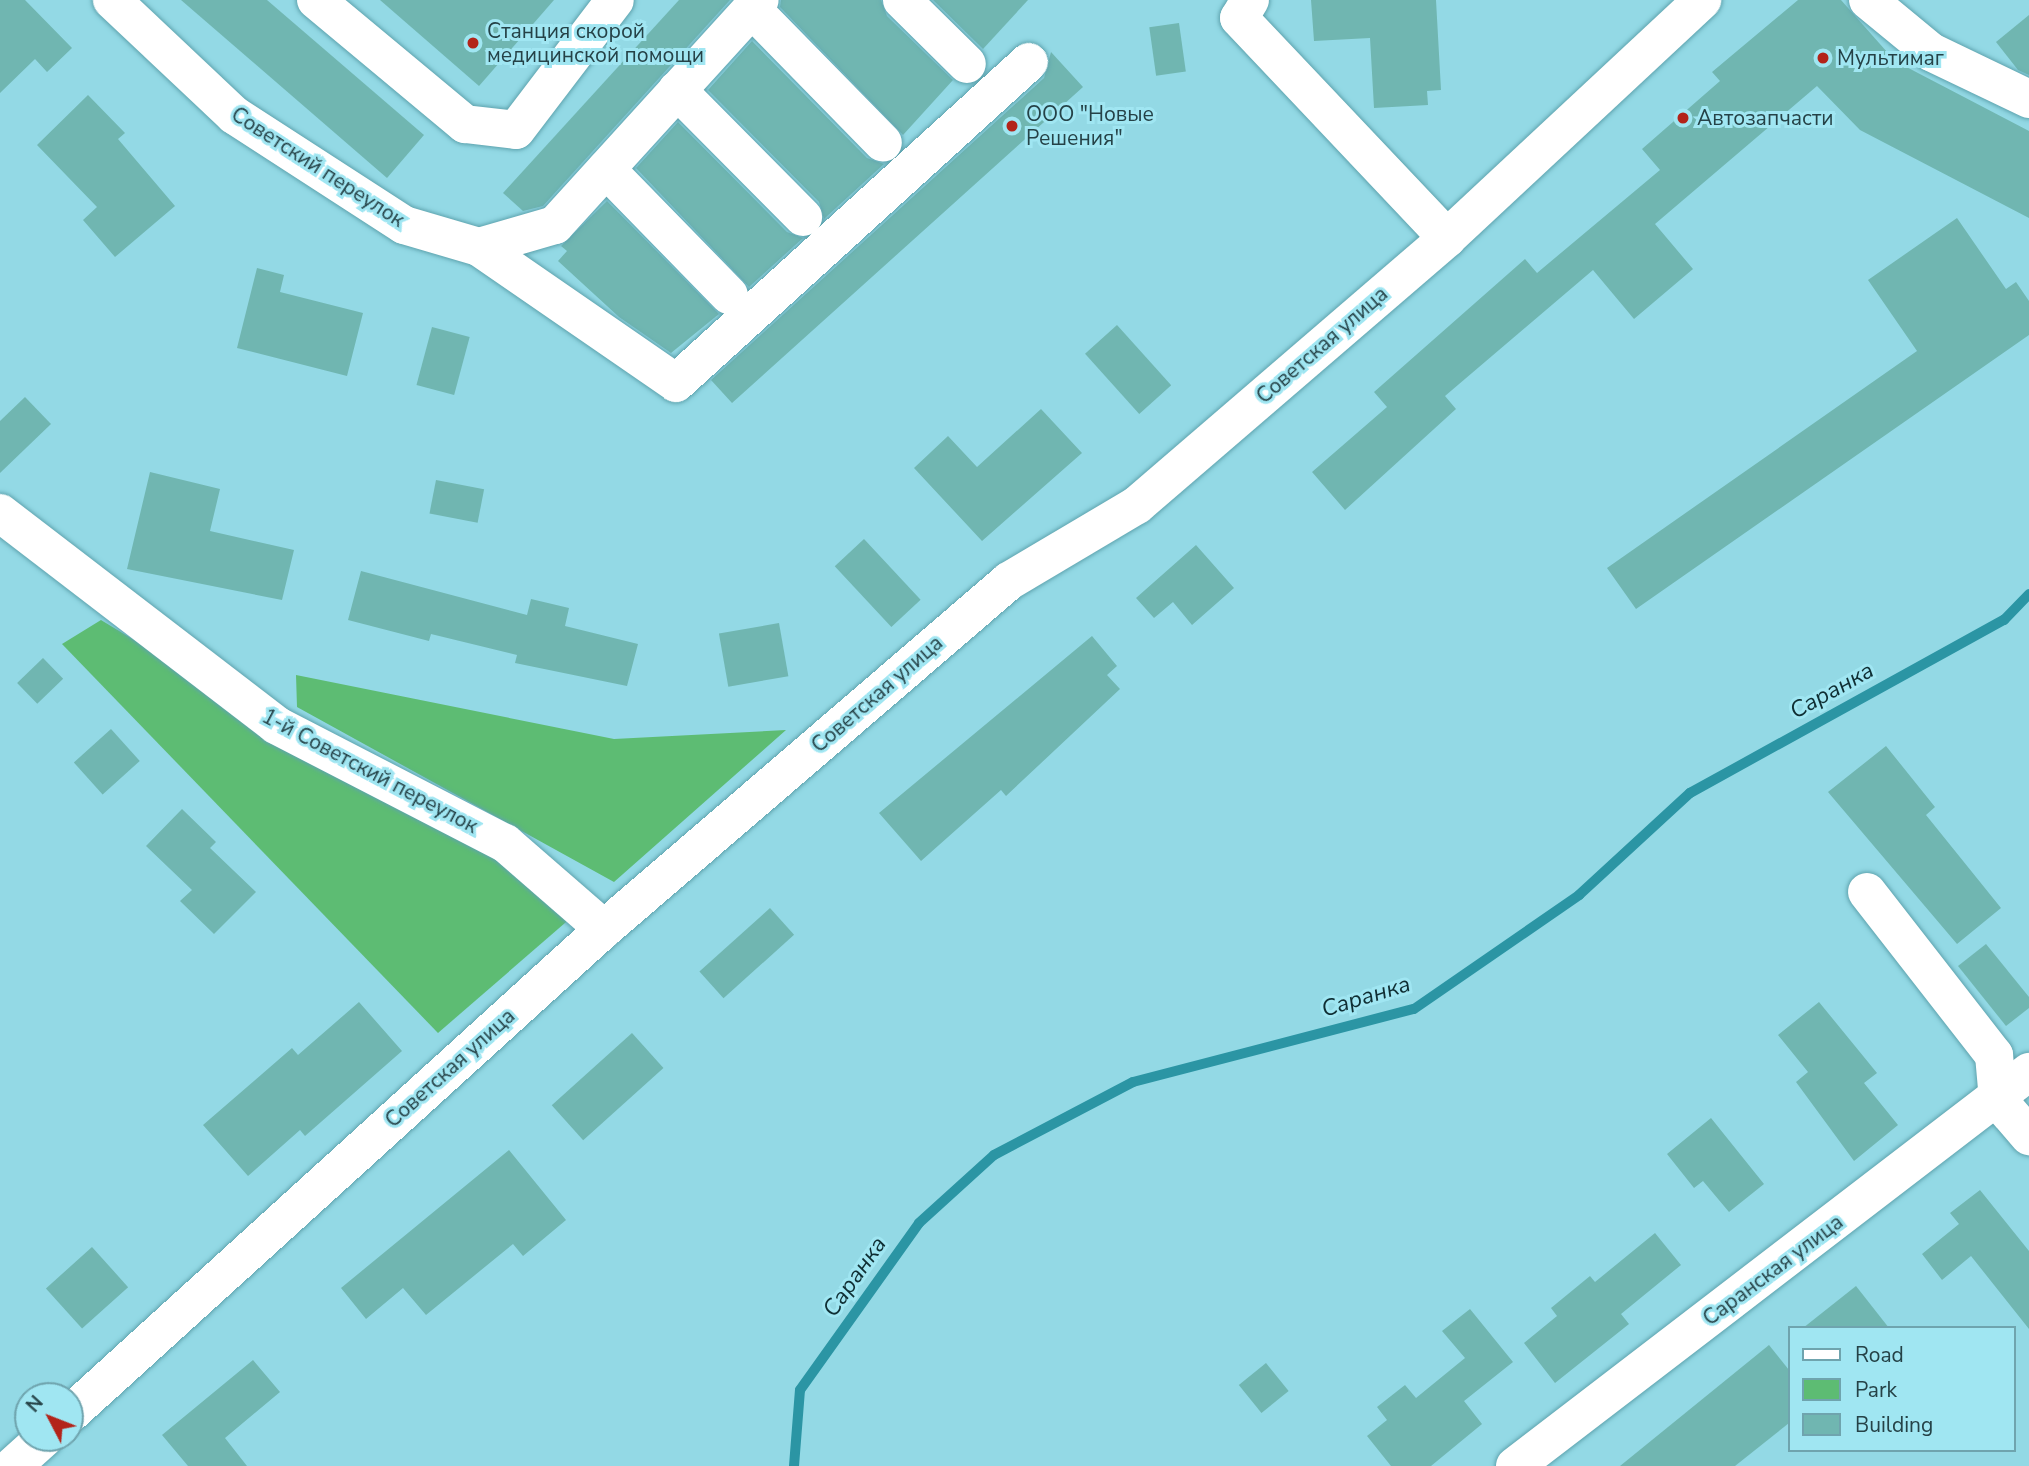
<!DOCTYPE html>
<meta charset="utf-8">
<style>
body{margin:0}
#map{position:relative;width:2029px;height:1466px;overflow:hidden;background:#93d9e5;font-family:"Nunito Sans",sans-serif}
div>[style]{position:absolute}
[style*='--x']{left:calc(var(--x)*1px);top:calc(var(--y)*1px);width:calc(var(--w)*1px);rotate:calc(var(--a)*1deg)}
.green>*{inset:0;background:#5dbc73}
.stream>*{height:10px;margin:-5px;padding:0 5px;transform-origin:5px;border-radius:5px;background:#2b95a4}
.building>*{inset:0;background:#70b6b1;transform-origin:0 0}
.roads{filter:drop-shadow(0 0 2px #5ea3ae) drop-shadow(0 0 2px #5ea3ae)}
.minor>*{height:38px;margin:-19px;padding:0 19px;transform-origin:19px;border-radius:19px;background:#fff}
.dots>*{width:19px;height:19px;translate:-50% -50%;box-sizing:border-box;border:4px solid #a0e6f2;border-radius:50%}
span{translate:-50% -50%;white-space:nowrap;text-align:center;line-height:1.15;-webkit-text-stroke:6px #a0e6f2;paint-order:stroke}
.poi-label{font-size:21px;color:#254247}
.left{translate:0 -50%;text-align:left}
.street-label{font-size:21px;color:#254247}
.water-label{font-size:23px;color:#0f2e33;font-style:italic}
.legend{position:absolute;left:1788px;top:1326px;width:228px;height:126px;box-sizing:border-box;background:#a0e6f2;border:2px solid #6fa4ae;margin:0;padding:9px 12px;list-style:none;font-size:21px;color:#254247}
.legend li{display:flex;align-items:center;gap:14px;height:35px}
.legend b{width:35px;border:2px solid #6fa4ae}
.north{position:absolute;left:14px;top:1382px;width:70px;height:70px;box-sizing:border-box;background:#a0e6f2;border:2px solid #6fa4ae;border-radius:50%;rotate:312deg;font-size:19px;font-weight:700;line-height:28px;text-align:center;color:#254247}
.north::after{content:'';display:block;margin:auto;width:24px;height:32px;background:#b3241a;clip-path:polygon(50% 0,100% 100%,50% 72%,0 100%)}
</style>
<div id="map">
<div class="green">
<div style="clip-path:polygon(101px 620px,580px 910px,438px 1033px,62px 644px)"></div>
<div style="clip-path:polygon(296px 675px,614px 739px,786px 730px,614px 882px,297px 707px)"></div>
</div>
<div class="stream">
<div style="--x:794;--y:1466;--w:76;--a:-85.5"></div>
<div style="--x:800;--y:1390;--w:205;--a:-54.5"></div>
<div style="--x:919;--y:1223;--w:101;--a:-42.2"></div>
<div style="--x:994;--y:1155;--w:157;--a:-27.7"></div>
<div style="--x:1133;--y:1082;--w:290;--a:-14.6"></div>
<div style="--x:1414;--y:1009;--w:201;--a:-34.6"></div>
<div style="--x:1579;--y:895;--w:151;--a:-42.6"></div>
<div style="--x:1690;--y:793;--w:359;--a:-28.9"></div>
<div style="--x:2004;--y:620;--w:36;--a:-46"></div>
</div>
<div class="building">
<div style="clip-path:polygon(0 0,25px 0,72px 48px,47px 72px,35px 59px,0 93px)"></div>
<div style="clip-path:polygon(181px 0,267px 0,424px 135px,387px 178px)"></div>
<div style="clip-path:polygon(380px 0,554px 0,479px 86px)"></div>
<div style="clip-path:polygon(679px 0,730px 0,543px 206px,523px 211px,503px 193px)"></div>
<div style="clip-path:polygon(781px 0,881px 0,887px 16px,953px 80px,903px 135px,780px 7px)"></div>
<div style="clip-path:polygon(933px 0,1028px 0,983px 49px)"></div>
<div style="clip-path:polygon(1311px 0,1436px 0,1441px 90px,1427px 91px,1428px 105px,1374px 108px,1370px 38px,1314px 41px)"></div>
<div style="clip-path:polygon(1798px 0,1841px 0,1895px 61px,2029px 131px,2029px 218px,1860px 130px,1817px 86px,1655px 224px,1693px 269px,1634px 319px,1593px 270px,1445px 396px,1456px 409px,1345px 510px,1312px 472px,1387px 407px,1374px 392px,1525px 259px,1537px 273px,1660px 170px,1642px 149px,1720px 81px,1712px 72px)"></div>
<div style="clip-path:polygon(2029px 15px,2029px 75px,2018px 70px,1996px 42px)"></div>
<div style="left:1179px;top:23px;width:49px;height:30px;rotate:82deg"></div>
<div style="clip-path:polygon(752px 41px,867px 158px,884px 164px,824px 219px,819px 202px,708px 90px)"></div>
<div style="clip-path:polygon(1051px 52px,1083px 87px,732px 403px,711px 380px,1044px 78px)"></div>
<div style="clip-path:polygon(88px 95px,125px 133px,118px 139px,175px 206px,115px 257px,83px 220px,97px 207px,37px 145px)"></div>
<div style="clip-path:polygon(678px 122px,787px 232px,803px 238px,749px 287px,636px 168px)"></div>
<div style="clip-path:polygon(607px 201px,719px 314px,671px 353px,619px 317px,558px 261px,567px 251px,561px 246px)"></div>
<div style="clip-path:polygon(1957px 218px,2006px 289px,2016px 282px,2029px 301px,2029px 335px,1636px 609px,1607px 568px,1917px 351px,1868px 280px)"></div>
<div style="clip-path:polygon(257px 268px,284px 275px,280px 292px,363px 313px,347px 376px,237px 348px)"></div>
<div style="left:1117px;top:325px;width:81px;height:43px;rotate:48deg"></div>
<div style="left:432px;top:327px;width:39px;height:60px;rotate:15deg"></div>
<div style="clip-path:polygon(25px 397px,51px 424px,0 473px,0 421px)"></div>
<div style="clip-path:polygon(1041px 409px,1082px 453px,982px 541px,914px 468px,948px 436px,977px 467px)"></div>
<div style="clip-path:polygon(150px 472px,220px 489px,210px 531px,294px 550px,282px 600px,127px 569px)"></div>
<div style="left:436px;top:480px;width:49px;height:34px;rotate:11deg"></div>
<div style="left:864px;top:539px;width:83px;height:40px;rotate:47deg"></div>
<div style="clip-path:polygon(1196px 545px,1234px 588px,1192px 625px,1173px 602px,1154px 618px,1136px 598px)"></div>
<div style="clip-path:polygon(361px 571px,527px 615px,531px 599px,569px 608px,565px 626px,638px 644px,627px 686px,515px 663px,517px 655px,431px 634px,429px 641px,348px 620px)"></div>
<div style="left:779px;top:623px;width:54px;height:61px;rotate:80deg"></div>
<div style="clip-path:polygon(1092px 636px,1117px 666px,1107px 675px,1120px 689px,1006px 796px,1001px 790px,921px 861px,879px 813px)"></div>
<div style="left:43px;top:658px;width:29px;height:36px;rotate:46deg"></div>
<div style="left:111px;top:729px;width:43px;height:50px;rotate:48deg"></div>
<div style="clip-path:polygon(1886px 746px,1935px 807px,1926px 815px,2001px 908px,1957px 944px,1828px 792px)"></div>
<div style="clip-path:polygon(182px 809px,216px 842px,210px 848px,256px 892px,214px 934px,180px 901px,192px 890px,146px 846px)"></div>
<div style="left:770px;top:908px;width:36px;height:95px;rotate:48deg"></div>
<div style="clip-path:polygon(1986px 944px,2029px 997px,2029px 1008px,2006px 1026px,1958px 966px)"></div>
<div style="clip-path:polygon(359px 1002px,402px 1051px,305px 1136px,300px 1130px,248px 1176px,203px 1125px,292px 1048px,298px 1055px)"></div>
<div style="clip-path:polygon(1819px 1002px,1877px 1073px,1864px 1083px,1898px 1125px,1854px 1161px,1796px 1082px,1808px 1072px,1778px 1035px)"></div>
<div style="left:632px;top:1033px;width:47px;height:108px;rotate:48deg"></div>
<div style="clip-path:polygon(1711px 1118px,1764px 1184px,1729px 1212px,1703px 1181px,1694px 1188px,1667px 1154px)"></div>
<div style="clip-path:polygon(509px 1150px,566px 1220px,523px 1256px,513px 1244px,426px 1315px,403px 1288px,366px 1319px,341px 1288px)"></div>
<div style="clip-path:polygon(1980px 1190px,2029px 1251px,2029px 1329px,1971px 1256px,1942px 1280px,1922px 1254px,1959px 1224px,1950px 1213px)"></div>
<div style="clip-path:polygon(1655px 1233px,1681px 1265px,1621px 1314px,1629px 1324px,1555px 1383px,1524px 1343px,1557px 1316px,1551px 1308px,1590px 1276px,1595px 1282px)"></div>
<div style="left:92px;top:1247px;width:54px;height:62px;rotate:48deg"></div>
<div style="clip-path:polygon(1856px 1286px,1889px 1328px,1803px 1328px)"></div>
<div style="clip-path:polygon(1470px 1309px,1513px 1362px,1464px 1401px,1482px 1424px,1431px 1466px,1391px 1466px,1367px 1436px,1387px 1420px,1377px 1407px,1405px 1385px,1416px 1398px,1465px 1358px,1442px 1331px)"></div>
<div style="clip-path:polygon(1769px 1345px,1789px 1370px,1789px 1423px,1735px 1466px,1620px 1466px)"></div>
<div style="clip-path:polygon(253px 1360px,280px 1392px,225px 1438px,247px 1466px,188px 1466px,162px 1435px)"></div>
<div style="left:1266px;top:1363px;width:36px;height:35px;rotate:51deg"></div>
</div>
<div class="roads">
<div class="minor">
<div style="--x:112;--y:0;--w:168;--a:43.3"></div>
<div style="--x:234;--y:115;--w:202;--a:32.9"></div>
<div style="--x:404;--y:225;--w:78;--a:16.3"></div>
<div style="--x:479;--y:247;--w:239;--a:34.6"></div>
<div style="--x:676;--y:383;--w:477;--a:-42.3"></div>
<div style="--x:316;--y:0;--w:194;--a:39.8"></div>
<div style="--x:465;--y:124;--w:51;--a:6.7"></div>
<div style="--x:516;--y:130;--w:163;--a:-52.7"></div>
<div style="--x:902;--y:0;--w:91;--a:44.6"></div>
<div style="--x:1250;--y:0;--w:21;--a:121"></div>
<div style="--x:1239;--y:18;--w:303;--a:46.6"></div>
<div style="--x:1868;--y:0;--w:82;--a:39.5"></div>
<div style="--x:1931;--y:52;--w:109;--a:25.6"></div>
<div style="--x:752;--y:9;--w:187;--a:45.6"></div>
<div style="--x:677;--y:90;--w:179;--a:45.2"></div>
<div style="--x:606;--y:169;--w:176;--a:45.7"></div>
<div style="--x:479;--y:247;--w:79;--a:-16.1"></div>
<div style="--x:555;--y:225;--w:304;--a:-47.7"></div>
<div style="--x:0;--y:513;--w:348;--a:37.5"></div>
<div style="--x:276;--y:725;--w:258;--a:27.3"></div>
<div style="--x:505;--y:843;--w:131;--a:41"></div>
<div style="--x:1867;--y:892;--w:207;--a:52.1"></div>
<div style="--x:1994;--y:1055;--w:45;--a:84.9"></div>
<div style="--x:1998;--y:1100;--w:48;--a:49.3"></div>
<div style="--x:70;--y:1414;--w:721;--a:-42.25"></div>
<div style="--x:604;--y:929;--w:534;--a:-40.67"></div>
<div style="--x:1009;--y:581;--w:149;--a:-30.7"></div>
<div style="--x:1137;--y:505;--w:409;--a:-40.7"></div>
<div style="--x:1447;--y:238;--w:349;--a:-43"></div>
<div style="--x:13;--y:1466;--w:42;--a:-42.1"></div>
<div style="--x:1515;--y:1466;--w:648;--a:-37.47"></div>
</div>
</div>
<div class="dots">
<div style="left:473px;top:43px;background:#b3241a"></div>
<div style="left:1823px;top:58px;background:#b3241a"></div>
<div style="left:1683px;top:118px;background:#b3241a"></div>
<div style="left:1012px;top:126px;background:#b3241a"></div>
</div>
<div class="poi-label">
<span class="left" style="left:487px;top:43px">Станция скорой<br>медицинской помощи</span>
<span class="left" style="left:1837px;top:58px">Мультимаг</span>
<span class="left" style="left:1026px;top:126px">ООО "Новые<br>Решения"</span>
<span class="left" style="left:1697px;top:118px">Автозапчасти</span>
</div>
<div class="street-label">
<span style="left:318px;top:167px;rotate:33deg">Советский переулок</span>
<span style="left:1322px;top:345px;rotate:-41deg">Советская улица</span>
<span style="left:877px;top:694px;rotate:-41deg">Советская улица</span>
<span style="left:370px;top:771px;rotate:28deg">1-й Советский переулок</span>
<span style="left:450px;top:1068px;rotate:-42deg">Советская улица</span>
<span style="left:1773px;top:1270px;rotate:-37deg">Саранская улица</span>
</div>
<div class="water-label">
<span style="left:1832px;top:691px;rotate:-29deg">Саранка</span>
<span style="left:1366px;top:997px;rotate:-17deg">Саранка</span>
<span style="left:855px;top:1277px;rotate:-55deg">Саранка</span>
</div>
<ul class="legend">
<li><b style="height:9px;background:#fff"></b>Road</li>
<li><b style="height:19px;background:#5dbc73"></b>Park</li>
<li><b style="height:19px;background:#70b6b1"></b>Building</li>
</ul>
<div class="north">N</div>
</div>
